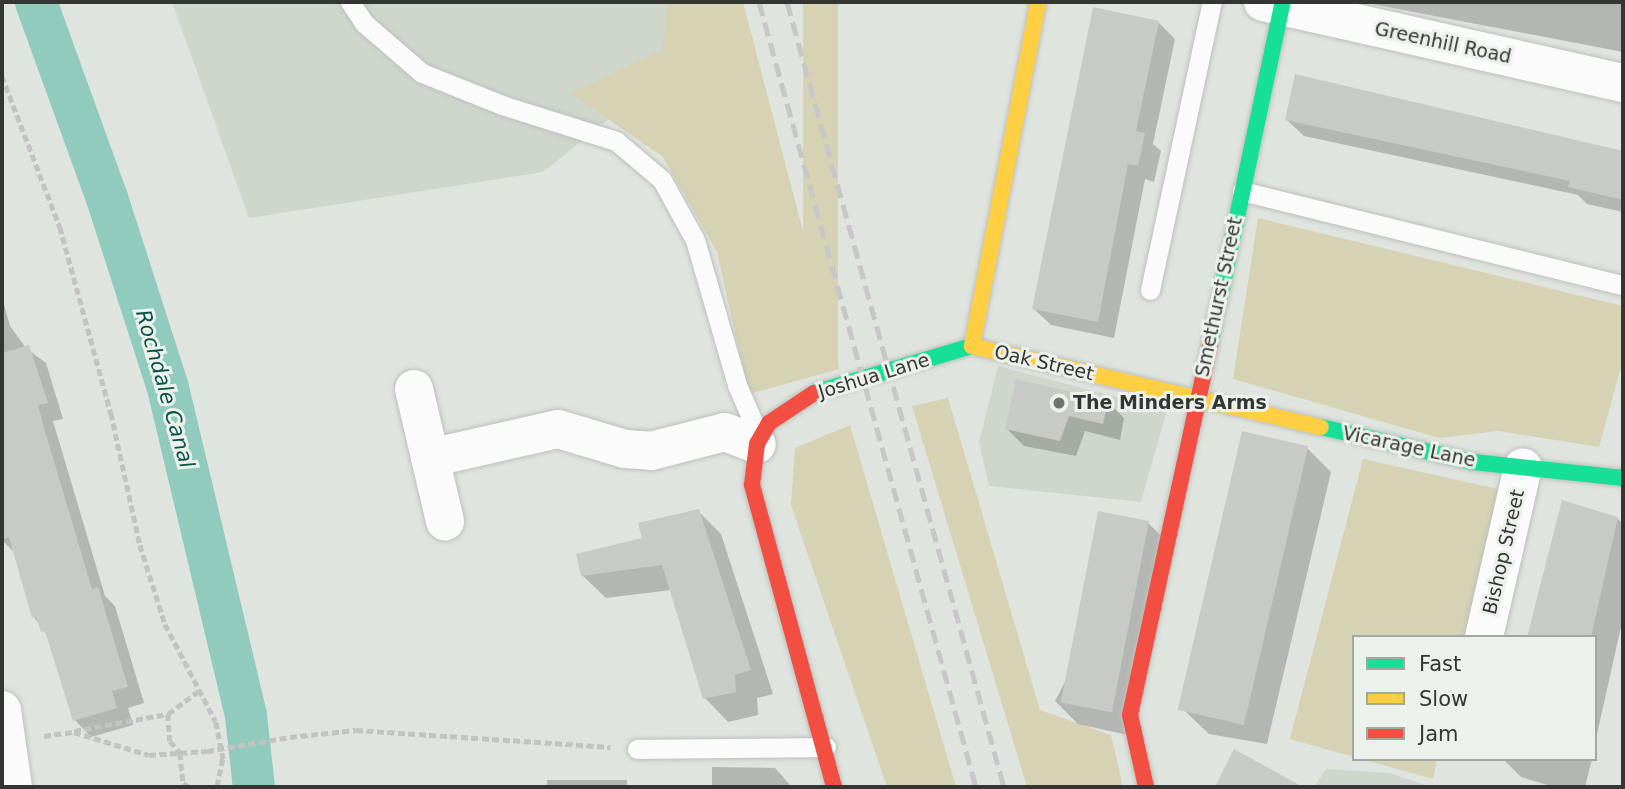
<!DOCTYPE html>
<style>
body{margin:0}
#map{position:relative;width:1625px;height:789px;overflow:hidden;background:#e0e4df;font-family:"DejaVu Sans",sans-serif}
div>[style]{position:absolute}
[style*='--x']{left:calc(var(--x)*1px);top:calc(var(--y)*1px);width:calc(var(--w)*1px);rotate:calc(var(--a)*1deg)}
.built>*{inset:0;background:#cfd7cd}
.green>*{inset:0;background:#d6d2b4;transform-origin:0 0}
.shadow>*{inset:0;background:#0003;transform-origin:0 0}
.canal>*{height:42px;margin:-21px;padding:0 21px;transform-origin:21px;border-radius:21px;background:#90cbbd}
.building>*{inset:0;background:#c8cac6;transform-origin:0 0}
.path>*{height:4.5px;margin-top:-2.25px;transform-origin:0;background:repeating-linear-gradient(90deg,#c2c3c2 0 7px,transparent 0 10.5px)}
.roads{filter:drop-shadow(0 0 2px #bdc0bd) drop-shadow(0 0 2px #bdc0bd)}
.lane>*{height:19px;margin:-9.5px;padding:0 9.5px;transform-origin:9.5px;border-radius:9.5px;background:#fafbfa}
.street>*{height:38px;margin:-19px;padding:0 19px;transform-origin:19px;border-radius:19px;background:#fafbfa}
.fast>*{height:16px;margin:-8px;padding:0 8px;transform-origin:8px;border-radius:8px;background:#16e098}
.slow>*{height:16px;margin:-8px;padding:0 8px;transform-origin:8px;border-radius:8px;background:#ffcf43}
.jam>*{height:16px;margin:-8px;padding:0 8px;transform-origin:8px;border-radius:8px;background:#f24e42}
.rail>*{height:5px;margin-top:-2.5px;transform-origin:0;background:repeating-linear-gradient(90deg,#c6c7c6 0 14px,transparent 0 21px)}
.path-bridge>*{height:4.5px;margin-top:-2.25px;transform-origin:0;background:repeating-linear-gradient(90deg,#c2c3c2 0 7px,transparent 0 10.5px)}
.dots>*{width:19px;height:19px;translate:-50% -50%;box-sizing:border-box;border:4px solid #ecf2eb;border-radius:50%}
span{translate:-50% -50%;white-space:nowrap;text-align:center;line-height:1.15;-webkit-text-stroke:6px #ecf2eb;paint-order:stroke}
.street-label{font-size:19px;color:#343634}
.poi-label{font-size:19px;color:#343634;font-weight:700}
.left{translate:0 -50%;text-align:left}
.water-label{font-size:21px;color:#085247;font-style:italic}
.frame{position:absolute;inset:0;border:4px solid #343634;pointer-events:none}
.legend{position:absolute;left:1352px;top:635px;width:245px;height:126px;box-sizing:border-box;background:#ecf2eb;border:2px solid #a2a7a2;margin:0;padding:9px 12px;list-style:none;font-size:21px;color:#343634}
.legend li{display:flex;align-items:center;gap:14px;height:35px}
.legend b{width:35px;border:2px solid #a2a7a2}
</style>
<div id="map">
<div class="built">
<div style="clip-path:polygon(172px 2px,685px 2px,693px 52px,543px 172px,249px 218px)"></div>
<div style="clip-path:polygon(998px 366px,1167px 410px,1141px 502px,989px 486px,979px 442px)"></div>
<div style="clip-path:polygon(1326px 769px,1390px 773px,1431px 787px,1314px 787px)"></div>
</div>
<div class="green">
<div style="clip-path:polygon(668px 2px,743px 2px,839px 369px,749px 394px,717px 252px,663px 157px,570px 93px,662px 50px)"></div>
<div style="left:803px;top:2px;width:35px;height:363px"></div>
<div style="clip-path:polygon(1258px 218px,1623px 306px,1623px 360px,1599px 447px,1498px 431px,1439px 438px,1233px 379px)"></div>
<div style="clip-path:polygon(948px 398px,1040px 710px,1111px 735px,1123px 787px,1027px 787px,912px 406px)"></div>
<div style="clip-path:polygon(850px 425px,956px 787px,887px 787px,791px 505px,795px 448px)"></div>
<div style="clip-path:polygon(1363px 459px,1502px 490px,1467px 637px,1354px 637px,1354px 757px,1290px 739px)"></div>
<div style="clip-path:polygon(1362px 759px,1437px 759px,1433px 779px)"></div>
</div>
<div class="shadow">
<div style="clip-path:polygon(1361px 2px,1623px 2px,1623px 52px)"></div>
<div style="clip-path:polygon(1159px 23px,1175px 39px,1153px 144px,1161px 151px,1154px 182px,1145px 179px,1114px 338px,1051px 325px,1034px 309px)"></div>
<div style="clip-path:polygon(1296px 76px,1623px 153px,1623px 212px,1587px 204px,1578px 195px,1304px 136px,1287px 120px)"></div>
<div style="clip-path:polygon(2px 297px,10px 326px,26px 348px,46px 363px,63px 419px,53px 421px,105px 596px,115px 606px,144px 703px,128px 708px,133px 725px,91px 737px,75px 720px,49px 638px,34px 617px,15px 553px,2px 540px,2px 502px,8px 500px,2px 479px)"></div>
<div style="clip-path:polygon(1107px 401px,1124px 418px,1120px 440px,1085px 431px,1076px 456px,1024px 446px,1007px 429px)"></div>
<div style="clip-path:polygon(1307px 448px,1331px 472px,1267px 744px,1209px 734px,1185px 711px)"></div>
<div style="clip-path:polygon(698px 511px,721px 534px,773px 694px,757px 698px,758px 715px,728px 722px,705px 698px,671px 590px,606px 598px,582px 575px)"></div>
<div style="clip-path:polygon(1617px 518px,1623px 524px,1623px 618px,1595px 743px,1595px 637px,1528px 637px)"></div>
<div style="clip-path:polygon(1148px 523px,1172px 546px,1132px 736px,1078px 724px,1055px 701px)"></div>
<div style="clip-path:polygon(1503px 759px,1592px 759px,1585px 787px,1554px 787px,1521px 777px)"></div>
<div style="clip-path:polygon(712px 767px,775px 768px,792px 787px,712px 787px)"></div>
<div style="left:547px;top:780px;width:80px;height:7px"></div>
</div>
<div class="canal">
<div style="--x:36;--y:2;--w:208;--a:70.1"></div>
<div style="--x:107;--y:198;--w:200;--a:72.2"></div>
<div style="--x:168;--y:388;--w:337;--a:76.6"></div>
<div style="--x:246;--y:716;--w:71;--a:83.6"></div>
</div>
<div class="building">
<div style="clip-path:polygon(1093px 7px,1159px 21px,1136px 131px,1145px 133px,1138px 166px,1128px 164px,1098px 322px,1032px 309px)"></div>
<div style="clip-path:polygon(1295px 74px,1623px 151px,1623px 200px,1568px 187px,1570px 181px,1285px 120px)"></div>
<div style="clip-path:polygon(29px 345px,48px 403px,38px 405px,44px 428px,92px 589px,98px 587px,128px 687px,112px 691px,117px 708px,73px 721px,45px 631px,41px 632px,36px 617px,32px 618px,9px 537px,2px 540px,2px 353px)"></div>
<div style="clip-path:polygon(1016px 379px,1108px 400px,1103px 424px,1069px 416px,1060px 441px,1005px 429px)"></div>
<div style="left:1242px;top:431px;width:68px;height:286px;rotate:13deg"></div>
<div style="clip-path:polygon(1562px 500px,1618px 517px,1591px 637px,1527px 637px)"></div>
<div style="clip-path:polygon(699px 509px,751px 670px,735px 675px,736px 692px,703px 699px,662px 565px,581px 576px,576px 554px,642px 538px,638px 523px)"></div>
<div style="left:1098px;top:511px;width:52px;height:195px;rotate:11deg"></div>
<div style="clip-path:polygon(1234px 749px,1303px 787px,1215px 787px)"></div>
</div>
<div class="path">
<div style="--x:2;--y:76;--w:162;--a:69"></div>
<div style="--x:60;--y:227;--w:193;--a:74.7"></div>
<div style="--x:111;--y:413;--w:135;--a:77.6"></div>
<div style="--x:140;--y:545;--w:83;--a:72.4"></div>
<div style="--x:165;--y:624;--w:110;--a:62.5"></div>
<div style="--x:216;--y:722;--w:38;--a:79"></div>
<div style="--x:223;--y:759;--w:29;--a:102"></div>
<div style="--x:168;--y:714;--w:27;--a:86"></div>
<div style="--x:170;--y:741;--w:16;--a:50"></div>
<div style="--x:180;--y:753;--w:30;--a:84"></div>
<div style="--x:183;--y:783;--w:7;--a:34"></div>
<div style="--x:74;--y:731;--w:96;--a:-10.3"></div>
<div style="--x:168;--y:714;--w:41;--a:-37.1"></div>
<div style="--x:44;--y:736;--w:30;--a:-8"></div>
<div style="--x:74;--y:732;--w:78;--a:17"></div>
<div style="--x:149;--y:755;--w:58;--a:-3.9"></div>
<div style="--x:290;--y:737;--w:66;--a:-6.1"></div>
<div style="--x:356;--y:730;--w:255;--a:3.8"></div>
</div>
<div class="roads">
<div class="lane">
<div style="--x:350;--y:2;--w:25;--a:56"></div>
<div style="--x:364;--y:23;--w:77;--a:40.8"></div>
<div style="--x:422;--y:73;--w:86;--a:21.8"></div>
<div style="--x:502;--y:105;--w:120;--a:17.5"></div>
<div style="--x:616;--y:141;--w:60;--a:40.3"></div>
<div style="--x:662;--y:180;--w:68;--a:61.2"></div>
<div style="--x:695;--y:240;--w:151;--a:73.8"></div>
<div style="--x:737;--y:385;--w:58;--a:66.5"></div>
<div style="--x:1242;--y:191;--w:392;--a:13.9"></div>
<div style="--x:1150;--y:290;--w:295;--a:-77.9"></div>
<div style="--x:637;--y:749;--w:189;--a:-0.6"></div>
</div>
<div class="street">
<div style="--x:1263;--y:2;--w:369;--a:12.7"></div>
<div style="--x:414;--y:389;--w:136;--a:76.8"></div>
<div style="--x:430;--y:458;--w:131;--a:-12.8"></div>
<div style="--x:558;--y:429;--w:70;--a:16.6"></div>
<div style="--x:625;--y:449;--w:26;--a:4"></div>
<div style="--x:651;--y:451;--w:76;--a:-14.4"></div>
<div style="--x:725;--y:432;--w:34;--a:21"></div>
<div style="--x:1484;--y:637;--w:174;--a:-77.1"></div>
<div style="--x:2;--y:710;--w:78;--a:81.9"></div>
</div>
<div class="fast">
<div style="--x:1210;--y:344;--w:350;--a:-78"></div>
<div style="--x:814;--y:393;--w:165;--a:-16.6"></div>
<div style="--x:1321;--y:427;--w:156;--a:13"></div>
<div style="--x:1473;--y:462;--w:151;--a:6.1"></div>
</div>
<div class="slow">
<div style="--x:972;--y:346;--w:358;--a:13.1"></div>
<div style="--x:972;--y:346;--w:350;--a:-79.1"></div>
</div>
<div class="jam">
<div style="--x:814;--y:393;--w:54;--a:146.3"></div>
<div style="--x:769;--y:423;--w:24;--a:120"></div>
<div style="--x:757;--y:444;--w:41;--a:97"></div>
<div style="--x:752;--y:485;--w:313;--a:74.8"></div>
<div style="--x:1146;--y:787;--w:74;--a:-102.5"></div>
<div style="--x:1130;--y:715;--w:380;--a:-77.8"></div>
</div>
</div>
<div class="rail">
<div style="--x:759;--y:2;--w:814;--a:74.55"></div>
<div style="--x:787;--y:2;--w:814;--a:74.55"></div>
</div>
<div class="path-bridge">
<div style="--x:207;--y:751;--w:84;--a:-9.6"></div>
</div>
<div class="dots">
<div style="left:1059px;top:403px;background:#707370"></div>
</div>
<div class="street-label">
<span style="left:1443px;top:43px;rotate:12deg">Greenhill Road</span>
<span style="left:1219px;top:297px;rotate:-78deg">Smethurst Street</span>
<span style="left:1044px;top:363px;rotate:13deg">Oak Street</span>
<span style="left:874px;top:376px;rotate:-17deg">Joshua Lane</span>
<span style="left:1409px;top:447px;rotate:12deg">Vicarage Lane</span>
<span style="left:1504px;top:552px;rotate:-77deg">Bishop Street</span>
</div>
<div class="poi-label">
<span class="left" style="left:1073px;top:403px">The Minders Arms</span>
</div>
<div class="water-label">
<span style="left:165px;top:389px;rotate:74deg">Rochdale Canal</span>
</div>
<div class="frame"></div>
<ul class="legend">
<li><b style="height:9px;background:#16e098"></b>Fast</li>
<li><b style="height:9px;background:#ffcf43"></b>Slow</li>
<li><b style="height:9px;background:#f24e42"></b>Jam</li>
</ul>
</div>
